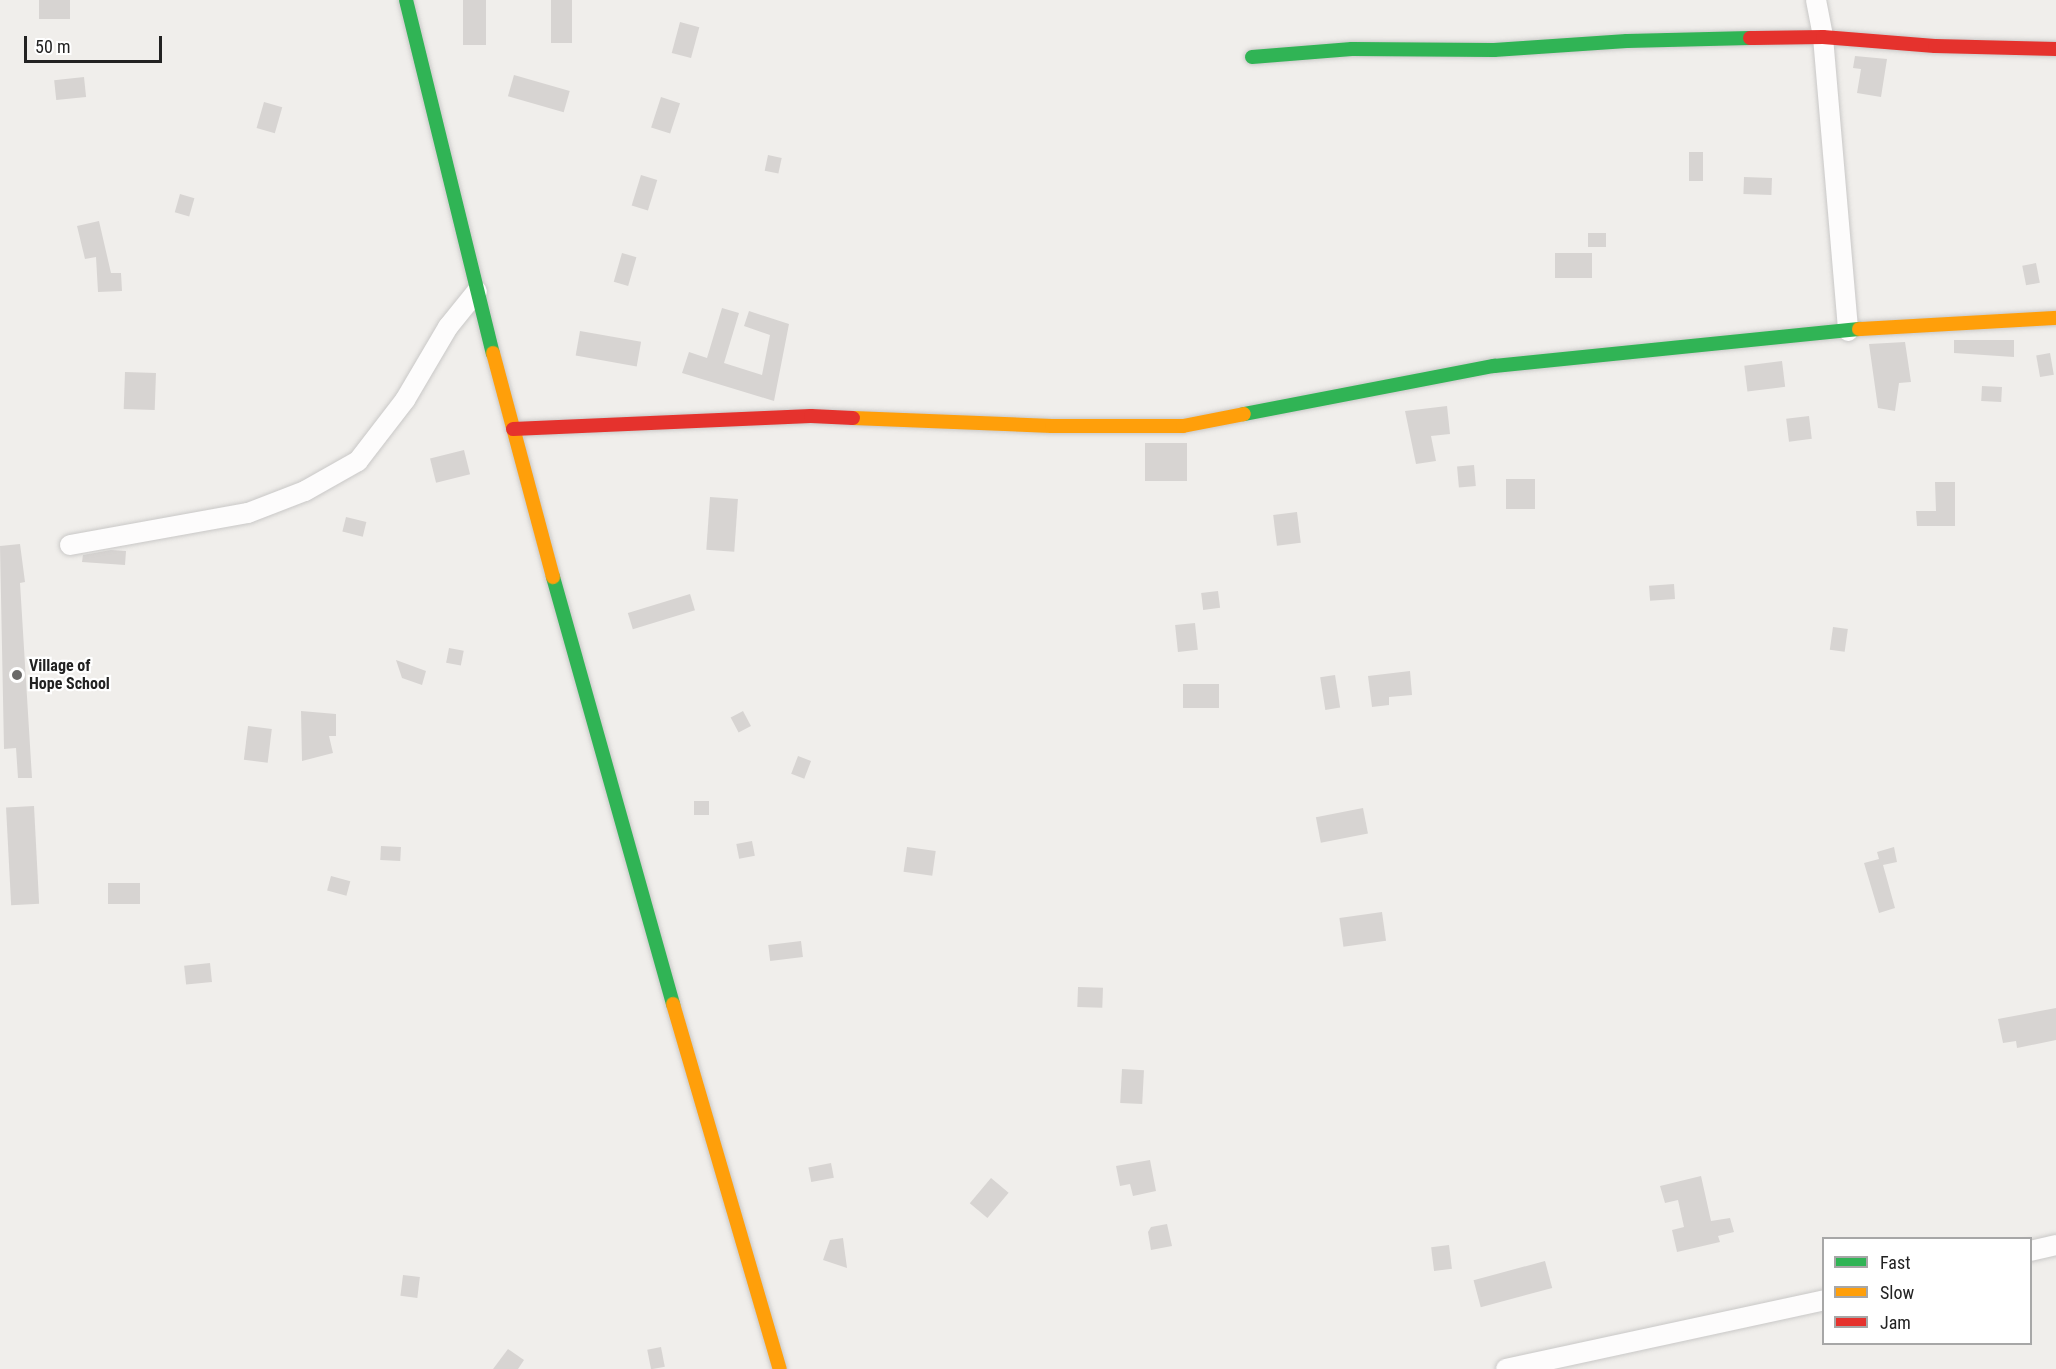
<!DOCTYPE html>
<style>
body{margin:0}
#map{position:relative;width:2056px;height:1369px;overflow:hidden;background:#f0eeeb;font-family:"Roboto Condensed",sans-serif}
div>[style]{position:absolute}
[style*='--x']{left:calc(var(--x)*1px);top:calc(var(--y)*1px);width:calc(var(--w)*1px);rotate:calc(var(--a)*1deg)}
.building>*{inset:0;background:#d7d4d2;transform-origin:0 0}
.roads{filter:drop-shadow(0 0 2px #c9c8c7) drop-shadow(0 0 2px #c9c8c7)}
.street>*{height:20px;margin:-10px;padding:0 10px;transform-origin:10px;border-radius:10px;background:#fdfcfc}
.fast>*{height:14px;margin:-7px;padding:0 7px;transform-origin:7px;border-radius:7px;background:#30b455}
.slow>*{height:14px;margin:-7px;padding:0 7px;transform-origin:7px;border-radius:7px;background:#ff9f0a}
.jam>*{height:14px;margin:-7px;padding:0 7px;transform-origin:7px;border-radius:7px;background:#e5322d}
.dots>*{width:16px;height:16px;translate:-50% -50%;box-sizing:border-box;border:3px solid #fff;border-radius:50%}
span{translate:-50% -50%;white-space:nowrap;text-align:center;line-height:1.15;-webkit-text-stroke:4.5px #fff;paint-order:stroke}
.poi-label{font-size:16px;color:#222;font-weight:700}
.left{translate:0 -50%;text-align:left}
.legend{position:absolute;left:1822px;top:1237px;width:210px;height:108px;box-sizing:border-box;background:#fff;border:2px solid #a7a7a7;margin:0;padding:8px 10px;list-style:none;font-size:18px;color:#222}
.legend li{display:flex;align-items:center;gap:12px;height:30px}
.legend b{width:30px;border:2px solid #a7a7a7}
.scale{position:absolute;left:24px;top:36px;width:138px;height:27px;box-sizing:border-box;border:3px solid #222;border-top:0;padding-left:8px;font-size:18px;line-height:21px;white-space:nowrap;color:#222;-webkit-text-stroke:4px #fff;paint-order:stroke}
</style>
<div id="map">
<div class="building">
<div style="left:39px;top:0;width:31px;height:19px"></div>
<div style="left:463px;top:0;width:23px;height:45px"></div>
<div style="left:551px;top:0;width:21px;height:43px"></div>
<div style="left:680px;top:22px;width:20px;height:32px;rotate:15deg"></div>
<div style="clip-path:polygon(1855px 56px,1887px 59px,1881px 97px,1857px 93px,1861px 69px,1853px 68px)"></div>
<div style="left:514px;top:75px;width:58px;height:22px;rotate:16deg"></div>
<div style="left:84px;top:77px;width:20px;height:30px;rotate:84deg"></div>
<div style="left:661px;top:97px;width:20px;height:32px;rotate:18deg"></div>
<div style="left:264px;top:102px;width:19px;height:27px;rotate:16deg"></div>
<div style="left:1689px;top:152px;width:14px;height:29px"></div>
<div style="left:768px;top:155px;width:14px;height:16px;rotate:12deg"></div>
<div style="left:641px;top:175px;width:17px;height:32px;rotate:17deg"></div>
<div style="left:1744px;top:177px;width:28px;height:17px;rotate:2deg"></div>
<div style="left:180px;top:194px;width:15px;height:19px;rotate:16deg"></div>
<div style="clip-path:polygon(99px 221px,111px 273px,121px 273px,122px 291px,98px 292px,96px 257px,85px 259px,77px 226px)"></div>
<div style="left:1588px;top:233px;width:18px;height:14px"></div>
<div style="left:622px;top:253px;width:15px;height:30px;rotate:16deg"></div>
<div style="left:1555px;top:253px;width:37px;height:25px"></div>
<div style="left:2036px;top:263px;width:20px;height:14px;rotate:79deg"></div>
<div style="clip-path:polygon(722px 308px,739px 313px,724px 363px,762px 375px,770px 335px,744px 326px,749px 311px,789px 324px,774px 401px,682px 373px,689px 352px,707px 358px)"></div>
<div style="left:580px;top:331px;width:62px;height:25px;rotate:10deg"></div>
<div style="clip-path:polygon(1954px 340px,2014px 340px,2014px 357px,1954px 353px)"></div>
<div style="clip-path:polygon(1905px 342px,1911px 382px,1899px 383px,1895px 411px,1878px 408px,1869px 344px)"></div>
<div style="left:2050px;top:353px;width:22px;height:14px;rotate:80deg"></div>
<div style="left:1782px;top:361px;width:26px;height:38px;rotate:83deg"></div>
<div style="left:125px;top:372px;width:31px;height:37px;rotate:2deg"></div>
<div style="left:1982px;top:386px;width:20px;height:15px;rotate:3deg"></div>
<div style="clip-path:polygon(1447px 406px,1450px 434px,1431px 436px,1436px 461px,1416px 464px,1405px 411px)"></div>
<div style="left:1809px;top:416px;width:23px;height:23px;rotate:83deg"></div>
<div style="left:1145px;top:443px;width:42px;height:38px"></div>
<div style="left:464px;top:450px;width:25px;height:35px;rotate:76deg"></div>
<div style="left:1474px;top:465px;width:21px;height:17px;rotate:85deg"></div>
<div style="left:1506px;top:479px;width:29px;height:30px"></div>
<div style="clip-path:polygon(1935px 482px,1955px 482px,1955px 526px,1917px 526px,1916px 511px,1936px 511px)"></div>
<div style="left:710px;top:497px;width:28px;height:53px;rotate:4deg"></div>
<div style="left:1297px;top:512px;width:31px;height:24px;rotate:83deg"></div>
<div style="left:346px;top:517px;width:21px;height:15px;rotate:14deg"></div>
<div style="clip-path:polygon(20px 544px,25px 582px,20px 583px,32px 778px,18px 778px,16px 748px,4px 749px,0 546px)"></div>
<div style="clip-path:polygon(111px 550px,126px 551px,125px 565px,82px 562px,83px 555px)"></div>
<div style="left:1674px;top:584px;width:15px;height:25px;rotate:86deg"></div>
<div style="left:1218px;top:591px;width:17px;height:17px;rotate:83deg"></div>
<div style="left:690px;top:594px;width:17px;height:65px;rotate:73deg"></div>
<div style="left:1195px;top:623px;width:27px;height:20px;rotate:84deg"></div>
<div style="left:1833px;top:627px;width:15px;height:23px;rotate:8deg"></div>
<div style="left:449px;top:648px;width:15px;height:15px;rotate:11deg"></div>
<div style="clip-path:polygon(396px 660px,426px 671px,422px 685px,402px 678px)"></div>
<div style="clip-path:polygon(1410px 671px,1412px 695px,1389px 697px,1389px 705px,1372px 707px,1368px 676px)"></div>
<div style="left:1335px;top:675px;width:33px;height:15px;rotate:81deg"></div>
<div style="left:1183px;top:684px;width:36px;height:24px"></div>
<div style="clip-path:polygon(301px 711px,336px 714px,336px 736px,329px 736px,333px 753px,302px 761px)"></div>
<div style="left:743px;top:711px;width:17px;height:14px;rotate:62deg"></div>
<div style="left:248px;top:726px;width:24px;height:34px;rotate:7deg"></div>
<div style="left:798px;top:756px;width:14px;height:19px;rotate:21deg"></div>
<div style="left:709px;top:801px;width:14px;height:15px;rotate:90deg"></div>
<div style="left:34px;top:806px;width:98px;height:28px;rotate:87deg"></div>
<div style="left:1363px;top:808px;width:26px;height:48px;rotate:79deg"></div>
<div style="left:752px;top:841px;width:15px;height:16px;rotate:79deg"></div>
<div style="left:381px;top:846px;width:20px;height:14px;rotate:3deg"></div>
<div style="left:907px;top:847px;width:29px;height:25px;rotate:8deg"></div>
<div style="clip-path:polygon(1894px 847px,1897px 862px,1883px 865px,1895px 908px,1879px 913px,1864px 863px,1879px 859px,1877px 852px)"></div>
<div style="left:331px;top:876px;width:20px;height:15px;rotate:15deg"></div>
<div style="left:108px;top:883px;width:32px;height:21px"></div>
<div style="left:1382px;top:912px;width:29px;height:43px;rotate:82deg"></div>
<div style="left:801px;top:941px;width:16px;height:33px;rotate:83deg"></div>
<div style="left:210px;top:963px;width:19px;height:26px;rotate:84deg"></div>
<div style="left:1078px;top:987px;width:25px;height:20px;rotate:2deg"></div>
<div style="clip-path:polygon(2056px 1008px,2056px 1040px,2017px 1048px,2016px 1041px,2003px 1043px,1998px 1019px)"></div>
<div style="left:1122px;top:1069px;width:22px;height:34px;rotate:3deg"></div>
<div style="clip-path:polygon(1150px 1160px,1156px 1191px,1133px 1196px,1130px 1184px,1120px 1186px,1116px 1166px)"></div>
<div style="left:831px;top:1163px;width:15px;height:23px;rotate:79deg"></div>
<div style="clip-path:polygon(1701px 1176px,1711px 1221px,1730px 1218px,1734px 1232px,1718px 1236px,1720px 1242px,1677px 1252px,1672px 1230px,1684px 1227px,1678px 1200px,1665px 1203px,1660px 1186px)"></div>
<div style="left:991px;top:1178px;width:23px;height:33px;rotate:40deg"></div>
<div style="clip-path:polygon(1167px 1224px,1172px 1246px,1151px 1250px,1148px 1232px,1151px 1227px)"></div>
<div style="clip-path:polygon(843px 1238px,847px 1268px,823px 1260px,830px 1240px)"></div>
<div style="left:1449px;top:1245px;width:24px;height:18px;rotate:83deg"></div>
<div style="left:1545px;top:1261px;width:28px;height:74px;rotate:75deg"></div>
<div style="left:403px;top:1275px;width:17px;height:21px;rotate:7deg"></div>
<div style="left:661px;top:1347px;width:20px;height:14px;rotate:79deg"></div>
<div style="clip-path:polygon(508px 1349px,524px 1360px,518px 1369px,493px 1369px)"></div>
</div>
<div class="roads">
<div class="street">
<div style="--x:1816;--y:0;--w:38;--a:79"></div>
<div style="--x:1823;--y:37;--w:295;--a:85.1"></div>
<div style="--x:70;--y:545;--w:181;--a:-10.2"></div>
<div style="--x:248;--y:513;--w:61;--a:-21.1"></div>
<div style="--x:305;--y:491;--w:61;--a:-29.5"></div>
<div style="--x:358;--y:461;--w:77;--a:-52.4"></div>
<div style="--x:405;--y:400;--w:85;--a:-59.5"></div>
<div style="--x:448;--y:327;--w:46;--a:-51.1"></div>
<div style="--x:2030;--y:1251;--w:27;--a:-13"></div>
<div style="--x:1506;--y:1369;--w:325;--a:-12.2"></div>
</div>
<div class="fast">
<div style="--x:406;--y:0;--w:364;--a:76.2"></div>
<div style="--x:1252;--y:57;--w:100;--a:-4.6"></div>
<div style="--x:1352;--y:49;--w:142;--a:0.4"></div>
<div style="--x:1494;--y:50;--w:133;--a:-3.9"></div>
<div style="--x:1627;--y:41;--w:123;--a:-1.4"></div>
<div style="--x:1244;--y:414;--w:255;--a:-10.9"></div>
<div style="--x:1494;--y:366;--w:367;--a:-5.8"></div>
<div style="--x:553;--y:577;--w:444;--a:74.3"></div>
</div>
<div class="slow">
<div style="--x:1859;--y:329;--w:197;--a:-3.2"></div>
<div style="--x:493;--y:353;--w:232;--a:75"></div>
<div style="--x:853;--y:418;--w:199;--a:2.3"></div>
<div style="--x:1052;--y:426;--w:131;--a:0"></div>
<div style="--x:1183;--y:426;--w:62;--a:-11.1"></div>
<div style="--x:673;--y:1004;--w:380;--a:73.7"></div>
</div>
<div class="jam">
<div style="--x:1750;--y:38;--w:73;--a:-0.8"></div>
<div style="--x:1823;--y:37;--w:112;--a:4.6"></div>
<div style="--x:1935;--y:46;--w:121;--a:1.4"></div>
<div style="--x:513;--y:429;--w:298;--a:-2.5"></div>
<div style="--x:811;--y:416;--w:42;--a:2.7"></div>
</div>
</div>
<div class="dots">
<div style="left:17px;top:675px;background:#6a6968"></div>
</div>
<div class="poi-label">
<span class="left" style="left:29px;top:675px">Village of<br>Hope School</span>
</div>
<ul class="legend">
<li><b style="height:8px;background:#30b455"></b>Fast</li>
<li><b style="height:8px;background:#ff9f0a"></b>Slow</li>
<li><b style="height:8px;background:#e5322d"></b>Jam</li>
</ul>
<div class="scale">50 m</div>
</div>
